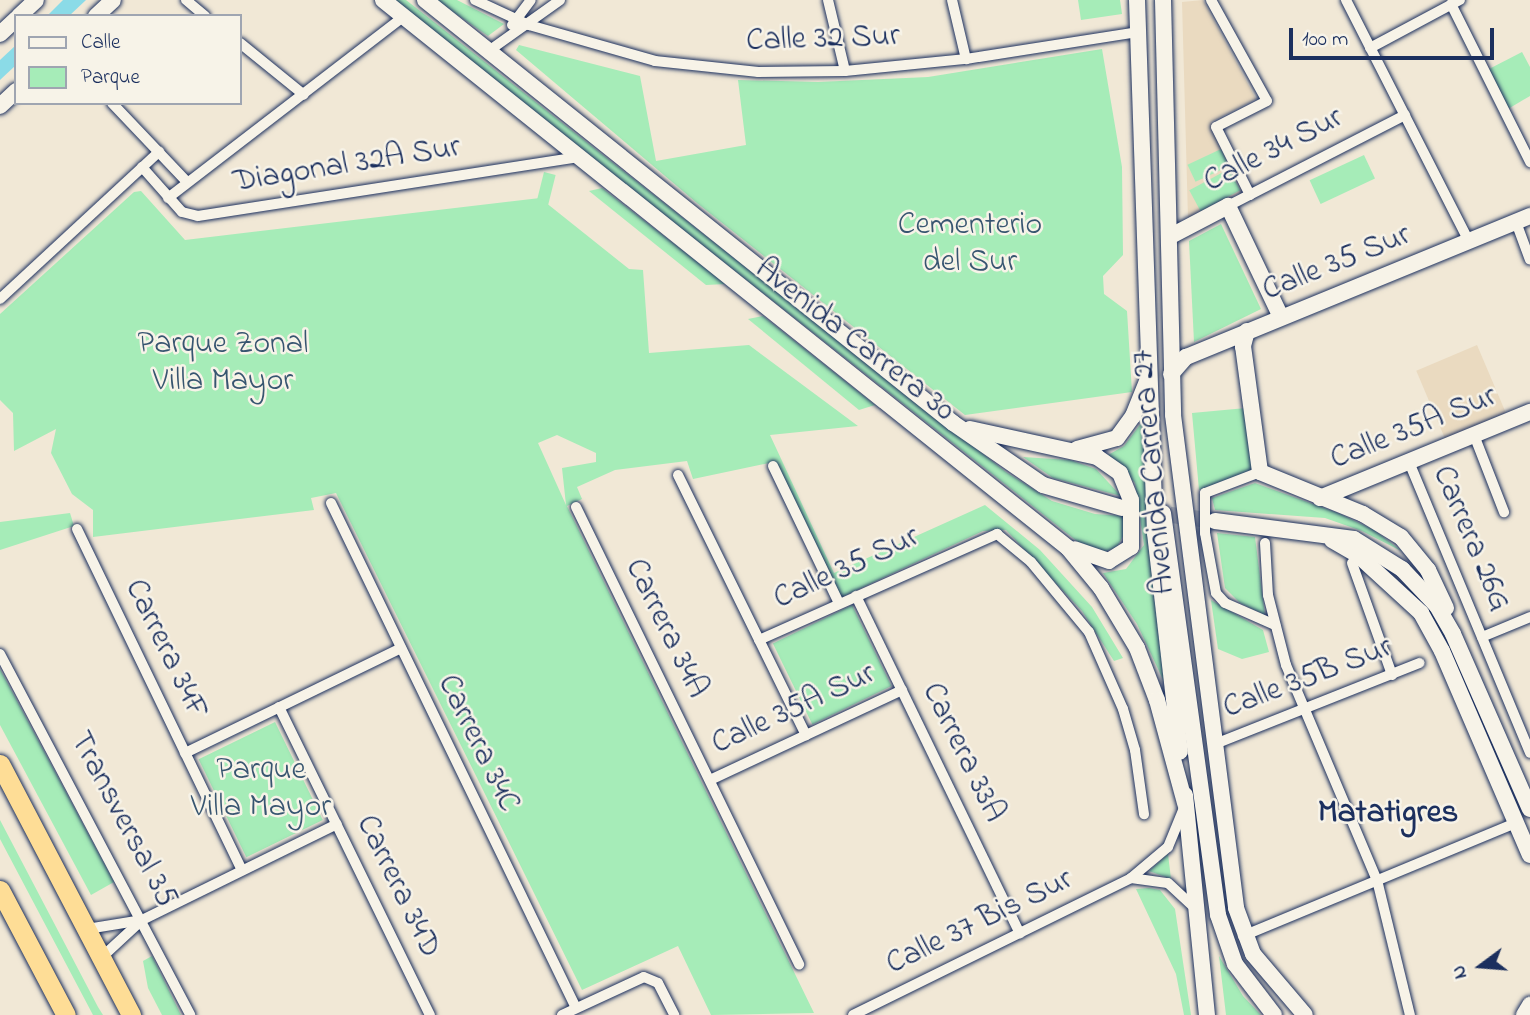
<!DOCTYPE html>
<style>
body{margin:0}
#map{position:relative;width:1530px;height:1015px;overflow:hidden;background:#f1e8d6;font-family:"Indie Flower",sans-serif}
div>[style]{position:absolute}
[style*='--x']{left:calc(var(--x)*1px);top:calc(var(--y)*1px);width:calc(var(--w)*1px);rotate:calc(var(--a)*1deg)}
.built>*{inset:0;background:#eadac0;transform-origin:0 0}
.green>*{inset:0;background:#a6ecb8;transform-origin:0 0}
.water>*{inset:0;background:#8bdbe7}
.secondary-tunnel>*{height:16px;margin-top:-8px;transform-origin:0;background:repeating-linear-gradient(90deg,#c6c3be 0 16px,transparent 0 24px)}
.roads{filter:drop-shadow(0 0 2px #1b2f5e) drop-shadow(0 0 2px #1b2f5e)}
.street>*{height:10px;margin:-5px;padding:0 5px;transform-origin:5px;border-radius:5px;background:#f7f3e8}
.secondary>*{height:16px;margin:-8px;padding:0 8px;transform-origin:8px;border-radius:8px;background:#f7f3e8}
.highway>*{height:19px;margin:-9.5px;padding:0 9.5px;transform-origin:9.5px;border-radius:9.5px;background:#fedd96}
span{translate:-50% -50%;white-space:nowrap;text-align:center;line-height:1.15;-webkit-text-stroke:5px #f7f3e8;paint-order:stroke}
.street-label{font-size:32px;color:#1b2f5e}
.park-label{font-size:32px;color:#375570}
.neighbourhood-label{font-size:33px;color:#1b2f5e;font-weight:700}
.legend{position:absolute;left:14px;top:14px;width:228px;height:91px;box-sizing:border-box;background:#f7f3e8;border:2px solid #9fa5b1;margin:0;padding:9px 12px;list-style:none;font-size:21px;color:#1b2f5e}
.legend li{display:flex;align-items:center;gap:14px;height:35px}
.legend b{width:35px;border:2px solid #9fa5b1}
.north{position:absolute;left:1446px;top:931px;width:70px;height:70px;-webkit-text-stroke:5px #f7f3e8;paint-order:stroke;rotate:254deg;font-size:19px;font-weight:700;line-height:28px;text-align:center;color:#1b2f5e}
.north::after{content:'';display:block;margin:auto;width:24px;height:32px;background:#1b2f5e;clip-path:polygon(50% 0,100% 100%,50% 72%,0 100%)}
.scale{position:absolute;left:1289px;top:28px;width:205px;height:32px;box-sizing:border-box;border:4px solid #1b2f5e;border-top:0;padding-left:9px;font-size:21px;line-height:24px;white-space:nowrap;color:#1b2f5e;-webkit-text-stroke:5px #f7f3e8;paint-order:stroke}
</style>
<div id="map">
<div class="built">
<div style="clip-path:polygon(1203px 0,1256px 99px,1211px 122px,1244px 191px,1188px 219px,1182px 2px)"></div>
<div style="left:1477px;top:345px;width:74px;height:66px;rotate:67deg"></div>
</div>
<div class="green">
<div style="clip-path:polygon(392px 0,406px 0,1006px 472px,1052px 501px,1095px 514px,1124px 516px,1126px 531px,1117px 547px,1104px 552px,1078px 542px)"></div>
<div style="clip-path:polygon(436px 0,457px 0,504px 24px,488px 36px)"></div>
<div style="clip-path:polygon(1078px 0,1120px 0,1122px 14px,1081px 20px)"></div>
<div style="clip-path:polygon(519px 45px,640px 76px,656px 161px,746px 145px,738px 80px,818px 82px,928px 77px,1102px 49px,1122px 167px,1123px 255px,1103px 276px,1104px 294px,1127px 311px,1132px 392px,965px 415px,697px 203px,516px 50px)"></div>
<div style="clip-path:polygon(1522px 52px,1530px 67px,1530px 96px,1508px 109px,1489px 69px)"></div>
<div style="left:1221px;top:149px;width:19px;height:37px;rotate:65deg"></div>
<div style="left:1364px;top:155px;width:26px;height:60px;rotate:65deg"></div>
<div style="left:1229px;top:169px;width:24px;height:45px;rotate:62deg"></div>
<div style="left:544px;top:172px;width:12px;height:326px;rotate:14deg"></div>
<div style="clip-path:polygon(602px 188px,726px 284px,706px 285px,589px 191px)"></div>
<div style="clip-path:polygon(evenodd,141px 191px,185px 240px,540px 198px,629px 269px,643px 270px,649px 353px,749px 345px,858px 426px,770px 435px,834px 573px,985px 505px,1040px 550px,1092px 607px,1123px 658px,1114px 661px,1082px 611px,1006px 530px,983px 531px,840px 598px,774px 462px,693px 479px,687px 461px,615px 470px,577px 487px,582px 499px,567px 506px,814px 1013px,711px 1015px,678px 946px,582px 990px,336px 493px,311px 498px,314px 510px,93px 537px,93px 510px,72px 494px,51px 453px,56px 429px,14px 451px,13px 413px,0 400px,0 314px,134px 192px,141px 191px,557px 435px,596px 453px,596px 462px,562px 468px,566px 505px,538px 443px,557px 435px)"></div>
<div style="clip-path:polygon(1221px 224px,1261px 309px,1194px 342px,1189px 241px)"></div>
<div style="clip-path:polygon(763px 316px,875px 405px,859px 410px,748px 319px)"></div>
<div style="clip-path:polygon(1246px 408px,1254px 470px,1199px 490px,1192px 413px)"></div>
<div style="clip-path:polygon(1148px 414px,1154px 596px,1166px 686px,1137px 624px,1103px 573px,1126px 569px,1144px 545px,1135px 483px,1108px 455px,1124px 446px)"></div>
<div style="clip-path:polygon(1023px 457px,1070px 460px,1096px 469px,1121px 496px,1053px 478px)"></div>
<div style="clip-path:polygon(1255px 483px,1338px 513px,1374px 530px,1403px 552px,1362px 531px,1325px 518px,1215px 510px,1212px 498px)"></div>
<div style="clip-path:polygon(70px 513px,74px 526px,0 550px,0 522px)"></div>
<div style="clip-path:polygon(1217px 533px,1255px 537px,1265px 615px,1240px 603px,1225px 588px)"></div>
<div style="clip-path:polygon(1211px 600px,1263px 630px,1269px 652px,1242px 659px,1218px 649px)"></div>
<div style="left:852px;top:605px;width:90px;height:88px;rotate:64deg"></div>
<div style="clip-path:polygon(0 669px,114px 882px,91px 895px,0 725px)"></div>
<div style="left:275px;top:722px;width:109px;height:85px;rotate:64deg"></div>
<div style="clip-path:polygon(0 820px,98px 1007px,103px 1015px,93px 1015px,0 839px)"></div>
<div style="clip-path:polygon(1168px 854px,1171px 879px,1149px 871px)"></div>
<div style="clip-path:polygon(1149px 888px,1160px 890px,1175px 909px,1191px 1015px,1184px 1015px,1176px 974px,1136px 889px)"></div>
<div style="clip-path:polygon(152px 956px,181px 1015px,162px 1015px,148px 988px,143px 961px)"></div>
<div style="clip-path:polygon(1219px 956px,1243px 996px,1261px 1015px,1226px 1015px)"></div>
</div>
<div class="water">
<div style="clip-path:polygon(63px 0,86px 0,69px 16px,47px 16px)"></div>
<div style="clip-path:polygon(16px 45px,16px 65px,0 80px,0 60px)"></div>
</div>
<div class="secondary-tunnel">
<div style="--x:1122;--y:508;--w:94;--a:8"></div>
</div>
<div class="roads">
<div class="street">
<div style="--x:186;--y:0;--w:25;--a:40"></div>
<div style="--x:475;--y:0;--w:60;--a:24.8"></div>
<div style="--x:529;--y:25;--w:131;--a:15.9"></div>
<div style="--x:655;--y:61;--w:104;--a:6.1"></div>
<div style="--x:758;--y:72;--w:87;--a:-0.7"></div>
<div style="--x:845;--y:71;--w:122;--a:-5.7"></div>
<div style="--x:966;--y:59;--w:175;--a:-8.9"></div>
<div style="--x:828;--y:0;--w:73;--a:76.5"></div>
<div style="--x:952;--y:0;--w:61;--a:76.7"></div>
<div style="--x:1211;--y:0;--w:115;--a:61"></div>
<div style="--x:1267;--y:101;--w:57;--a:153"></div>
<div style="--x:1216;--y:127;--w:76;--a:63.4"></div>
<div style="--x:1346;--y:0;--w:271;--a:63"></div>
<div style="--x:1451;--y:4;--w:177;--a:63.4"></div>
<div style="--x:512;--y:25;--w:31;--a:-53"></div>
<div style="--x:240;--y:43;--w:82;--a:39.1"></div>
<div style="--x:1370;--y:48;--w:102;--a:-28.1"></div>
<div style="--x:490;--y:50;--w:86;--a:-35.5"></div>
<div style="--x:112;--y:103;--w:109;--a:46.5"></div>
<div style="--x:142;--y:167;--w:60;--a:48.4"></div>
<div style="--x:182;--y:212;--w:16;--a:14"></div>
<div style="--x:198;--y:216;--w:387;--a:-8.8"></div>
<div style="--x:168;--y:198;--w:298;--a:-37.6"></div>
<div style="--x:1228;--y:206;--w:199;--a:-27.2"></div>
<div style="--x:1516;--y:222;--w:40;--a:69.8"></div>
<div style="--x:0;--y:299;--w:217;--a:-42.8"></div>
<div style="--x:1474;--y:435;--w:83;--a:68.7"></div>
<div style="--x:1409;--y:462;--w:315;--a:67.4"></div>
<div style="--x:773;--y:466;--w:152;--a:64.3"></div>
<div style="--x:1260;--y:472;--w:59;--a:159.1"></div>
<div style="--x:1205;--y:493;--w:40;--a:90"></div>
<div style="--x:1205;--y:533;--w:61;--a:79.6"></div>
<div style="--x:1216;--y:593;--w:13;--a:48"></div>
<div style="--x:1225;--y:603;--w:55;--a:23.7"></div>
<div style="--x:678;--y:475;--w:290;--a:63.8"></div>
<div style="--x:331;--y:503;--w:561;--a:64.12"></div>
<div style="--x:576;--y:507;--w:509;--a:63.99"></div>
<div style="--x:77;--y:529;--w:379;--a:64.2"></div>
<div style="--x:1265;--y:543;--w:52;--a:86.7"></div>
<div style="--x:1268;--y:595;--w:72;--a:75.6"></div>
<div style="--x:1286;--y:665;--w:233;--a:67.1"></div>
<div style="--x:1377;--y:880;--w:139;--a:76.3"></div>
<div style="--x:1352;--y:563;--w:119;--a:70.3"></div>
<div style="--x:856;--y:596;--w:375;--a:64.1"></div>
<div style="--x:1482;--y:637;--w:52;--a:-22.6"></div>
<div style="--x:759;--y:640;--w:261;--a:-24"></div>
<div style="--x:997;--y:534;--w:44;--a:39.5"></div>
<div style="--x:1031;--y:562;--w:91;--a:50.4"></div>
<div style="--x:1089;--y:632;--w:84;--a:66.2"></div>
<div style="--x:1123;--y:709;--w:43;--a:73.7"></div>
<div style="--x:1135;--y:750;--w:65;--a:82"></div>
<div style="--x:0;--y:654;--w:408;--a:62.2"></div>
<div style="--x:279;--y:707;--w:343;--a:63.9"></div>
<div style="--x:1215;--y:744;--w:220;--a:-21.6"></div>
<div style="--x:185;--y:753;--w:240;--a:-25.9"></div>
<div style="--x:710;--y:780;--w:212;--a:-25.1"></div>
<div style="--x:1131;--y:878;--w:37;--a:8"></div>
<div style="--x:1168;--y:883;--w:38;--a:43"></div>
<div style="--x:87;--y:929;--w:56;--a:-9.3"></div>
<div style="--x:142;--y:920;--w:217;--a:-26.2"></div>
<div style="--x:1243;--y:936;--w:295;--a:-22.5"></div>
<div style="--x:102;--y:957;--w:54;--a:-42.8"></div>
<div style="--x:562;--y:1015;--w:90;--a:-24.9"></div>
<div style="--x:644;--y:977;--w:15;--a:23"></div>
<div style="--x:658;--y:983;--w:36;--a:63"></div>
<div style="--x:853;--y:1015;--w:310;--a:-26.2"></div>
<div style="--x:1131;--y:878;--w:48;--a:-40"></div>
<div style="--x:1168;--y:847;--w:42;--a:-67.7"></div>
</div>
<div class="secondary">
<div style="--x:383;--y:0;--w:877;--a:38.66"></div>
<div style="--x:1068;--y:548;--w:52;--a:50.5"></div>
<div style="--x:1101;--y:588;--w:70;--a:59"></div>
<div style="--x:1137;--y:648;--w:56;--a:69"></div>
<div style="--x:1157;--y:700;--w:107;--a:74.8"></div>
<div style="--x:425;--y:0;--w:677;--a:38.7"></div>
<div style="--x:953;--y:423;--w:109;--a:34.6"></div>
<div style="--x:1043;--y:485;--w:82;--a:16.2"></div>
<div style="--x:1137;--y:0;--w:533;--a:88.07"></div>
<div style="--x:1155;--y:533;--w:220;--a:83.5"></div>
<div style="--x:1163;--y:0;--w:415;--a:88.6"></div>
<div style="--x:1173;--y:415;--w:497;--a:82.7"></div>
<div style="--x:1236;--y:908;--w:49;--a:69.7"></div>
<div style="--x:1253;--y:954;--w:80;--a:49.6"></div>
<div style="--x:19;--y:16;--w:23;--a:-43"></div>
<div style="--x:96;--y:16;--w:23;--a:-43"></div>
<div style="--x:0;--y:34;--w:22;--a:-43"></div>
<div style="--x:0;--y:106;--w:22;--a:-43"></div>
<div style="--x:1169;--y:237;--w:67;--a:-27.7"></div>
<div style="--x:1228;--y:206;--w:123;--a:64.5"></div>
<div style="--x:1247;--y:331;--w:16;--a:105"></div>
<div style="--x:1243;--y:346;--w:127;--a:82.3"></div>
<div style="--x:1260;--y:472;--w:111;--a:22.2"></div>
<div style="--x:1363;--y:514;--w:44;--a:31.2"></div>
<div style="--x:1401;--y:537;--w:43;--a:50.7"></div>
<div style="--x:1428;--y:570;--w:42;--a:64.7"></div>
<div style="--x:1171;--y:374;--w:23;--a:-49"></div>
<div style="--x:1186;--y:357;--w:372;--a:-22.3"></div>
<div style="--x:970;--y:429;--w:130;--a:12.4"></div>
<div style="--x:1097;--y:457;--w:28;--a:35"></div>
<div style="--x:1120;--y:473;--w:29;--a:68"></div>
<div style="--x:1131;--y:500;--w:47;--a:90"></div>
<div style="--x:1131;--y:547;--w:26;--a:148"></div>
<div style="--x:1109;--y:561;--w:36;--a:-161"></div>
<div style="--x:1077;--y:449;--w:41;--a:-15.4"></div>
<div style="--x:1117;--y:438;--w:27;--a:-54"></div>
<div style="--x:1133;--y:416;--w:38;--a:-68"></div>
<div style="--x:1320;--y:498;--w:227;--a:-22.3"></div>
<div style="--x:1163;--y:513;--w:406;--a:82.2"></div>
<div style="--x:1218;--y:915;--w:52;--a:70.9"></div>
<div style="--x:1235;--y:964;--w:64;--a:52.6"></div>
<div style="--x:1215;--y:521;--w:140;--a:7.4"></div>
<div style="--x:1354;--y:539;--w:57;--a:32"></div>
<div style="--x:1402;--y:569;--w:51;--a:46.6"></div>
<div style="--x:1437;--y:606;--w:32;--a:60"></div>
<div style="--x:1453;--y:634;--w:191;--a:66.3"></div>
<div style="--x:1332;--y:540;--w:30;--a:30"></div>
<div style="--x:1358;--y:555;--w:86;--a:42.6"></div>
<div style="--x:1421;--y:613;--w:43;--a:61.1"></div>
<div style="--x:1442;--y:651;--w:222;--a:66.7"></div>
<div style="--x:1185;--y:795;--w:221;--a:84.3"></div>
<div style="--x:1524;--y:1015;--w:12;--a:-59"></div>
</div>
<div class="highway">
<div style="--x:0;--y:764;--w:283;--a:62.4"></div>
<div style="--x:0;--y:890;--w:141;--a:62.2"></div>
</div>
</div>
<div class="street-label">
<span style="left:823px;top:40px;rotate:-2deg">Calle 32 Sur</span>
<span style="left:1274px;top:151px;rotate:-27deg">Calle 34 Sur</span>
<span style="left:347px;top:166px;rotate:-9deg">Diagonal 32A Sur</span>
<span style="left:1337px;top:264px;rotate:-22deg">Calle 35 Sur</span>
<span style="left:854px;top:341px;rotate:38deg">Avenida Carrera 30</span>
<span style="left:1414px;top:429px;rotate:-22deg">Calle 35A Sur</span>
<span style="left:1155px;top:472px;rotate:-95deg">Avenida Carrera 27</span>
<span style="left:1470px;top:539px;rotate:67deg">Carrera 26G</span>
<span style="left:847px;top:569px;rotate:-25deg">Calle 35 Sur</span>
<span style="left:665px;top:629px;rotate:64deg">Carrera 34A</span>
<span style="left:165px;top:650px;rotate:64deg">Carrera 34F</span>
<span style="left:1308px;top:679px;rotate:-21deg">Calle 35B Sur</span>
<span style="left:794px;top:710px;rotate:-25deg">Calle 35A Sur</span>
<span style="left:477px;top:744px;rotate:64deg">Carrera 34C</span>
<span style="left:962px;top:753px;rotate:64deg">Carrera 33A</span>
<span style="left:122px;top:820px;rotate:62deg">Transversal 35</span>
<span style="left:397px;top:887px;rotate:64deg">Carrera 34D</span>
<span style="left:980px;top:923px;rotate:-26deg">Calle 37 Bis Sur</span>
</div>
<div class="park-label">
<span style="left:970px;top:245px">Cementerio<br>del Sur</span>
<span style="left:223px;top:364px">Parque Zonal<br>Villa Mayor</span>
<span style="left:261px;top:790px">Parque<br>Villa Mayor</span>
</div>
<div class="neighbourhood-label">
<span style="left:1388px;top:814px">Matatigres</span>
</div>
<ul class="legend">
<li><b style="height:9px;background:#f7f3e8"></b>Calle</li>
<li><b style="height:19px;background:#a6ecb8"></b>Parque</li>
</ul>
<div class="north">N</div>
<div class="scale">100 m</div>
</div>
